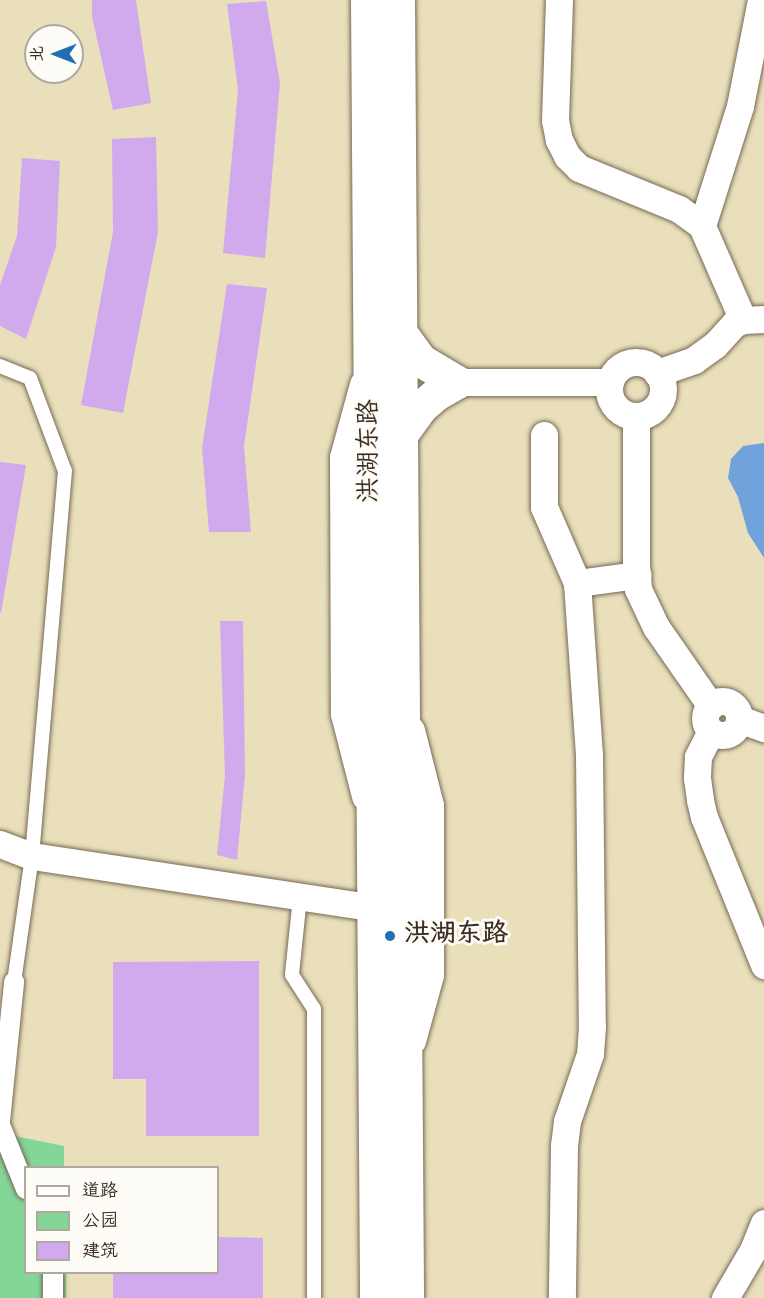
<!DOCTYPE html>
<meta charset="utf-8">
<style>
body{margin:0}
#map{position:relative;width:764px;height:1298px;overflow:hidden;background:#e9dfbb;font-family:"Indie Flower","LXGW WenKai TC",sans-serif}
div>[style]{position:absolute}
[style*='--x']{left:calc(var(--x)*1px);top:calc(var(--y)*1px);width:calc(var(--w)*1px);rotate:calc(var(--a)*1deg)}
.green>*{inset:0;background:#83d698}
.water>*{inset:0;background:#70a2db}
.building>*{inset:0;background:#d1aaee}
.roads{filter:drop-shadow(0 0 2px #786955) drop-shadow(0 0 2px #786955)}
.service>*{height:14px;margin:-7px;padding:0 7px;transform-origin:7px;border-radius:7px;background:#fff}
.pedestrian>*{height:20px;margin:-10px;padding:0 10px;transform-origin:10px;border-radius:10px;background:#fff}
.minor>*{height:27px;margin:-13.5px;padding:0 13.5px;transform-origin:13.5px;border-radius:13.5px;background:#fff}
.minor>.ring{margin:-13.5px;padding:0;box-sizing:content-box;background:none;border:27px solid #fff;border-radius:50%}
.secondary>*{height:33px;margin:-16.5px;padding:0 16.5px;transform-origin:16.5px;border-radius:16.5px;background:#fff}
.dots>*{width:16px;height:16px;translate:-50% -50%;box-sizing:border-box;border:3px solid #fdfcf7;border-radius:50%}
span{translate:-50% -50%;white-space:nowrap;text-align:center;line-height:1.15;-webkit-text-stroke:6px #fdfcf7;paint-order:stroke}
.street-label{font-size:26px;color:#3b2a1e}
.poi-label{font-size:26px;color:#3b2a1e;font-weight:700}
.left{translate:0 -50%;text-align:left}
.legend{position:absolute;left:24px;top:1166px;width:195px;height:108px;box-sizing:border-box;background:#fdfcf7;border:2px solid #afa8a0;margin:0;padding:8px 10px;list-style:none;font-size:18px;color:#3b2a1e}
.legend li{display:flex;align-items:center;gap:12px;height:30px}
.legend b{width:30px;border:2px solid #afa8a0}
.north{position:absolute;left:24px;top:24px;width:60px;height:60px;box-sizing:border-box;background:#fdfcf7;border:2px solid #afa8a0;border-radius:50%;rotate:270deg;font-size:16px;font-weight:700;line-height:24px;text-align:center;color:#3b2a1e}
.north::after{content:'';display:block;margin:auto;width:21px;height:27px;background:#1f6fb2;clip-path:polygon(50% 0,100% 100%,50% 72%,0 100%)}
</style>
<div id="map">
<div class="green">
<div style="clip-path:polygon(0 1133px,64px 1146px,64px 1167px,26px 1168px,26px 1272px,66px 1273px,66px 1298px,0 1298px)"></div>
</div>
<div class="water">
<div style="clip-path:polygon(764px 443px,764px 558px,748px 533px,738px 497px,728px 478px,731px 459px,743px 446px)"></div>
</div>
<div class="building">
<div style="clip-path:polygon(92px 0,136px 0,151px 103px,113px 110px,92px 17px)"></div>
<div style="clip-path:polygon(266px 1px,280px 83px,265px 258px,223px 253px,238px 90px,227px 4px)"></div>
<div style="clip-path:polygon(156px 137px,158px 232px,123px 413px,81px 405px,113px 232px,112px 139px)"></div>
<div style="clip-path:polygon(22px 158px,60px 161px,56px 247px,26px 339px,0 326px,0 285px,17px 236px)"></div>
<div style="clip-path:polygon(227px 284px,267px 288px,244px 446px,251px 532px,209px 532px,202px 448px)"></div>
<div style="clip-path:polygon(0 462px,26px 465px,1px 613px,0 613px)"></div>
<div style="clip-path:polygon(220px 621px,243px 621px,245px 775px,237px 860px,217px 855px,225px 775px)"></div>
<div style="clip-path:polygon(259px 961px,259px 1136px,146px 1136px,146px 1079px,113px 1079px,113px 962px)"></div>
<div style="clip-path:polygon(218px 1237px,263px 1238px,263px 1298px,113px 1298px,113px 1272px,218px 1272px)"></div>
</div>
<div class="roads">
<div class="service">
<div style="--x:0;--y:366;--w:32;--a:22"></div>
<div style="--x:30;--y:378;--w:99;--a:69.4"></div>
<div style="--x:65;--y:471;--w:386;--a:94.9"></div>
<div style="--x:32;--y:856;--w:127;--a:98.1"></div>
<div style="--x:300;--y:897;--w:78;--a:95.9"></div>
<div style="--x:292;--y:975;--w:40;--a:57.1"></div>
<div style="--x:314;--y:1009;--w:289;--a:90"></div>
</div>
<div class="pedestrian">
<div style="--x:0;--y:1121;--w:140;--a:-84.2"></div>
<div style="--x:0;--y:1125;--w:69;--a:67.9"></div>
<div style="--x:53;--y:1298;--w:26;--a:-90"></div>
</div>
<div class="minor">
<div style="--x:559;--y:0;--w:120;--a:91.9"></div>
<div style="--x:555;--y:120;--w:20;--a:79"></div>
<div style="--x:559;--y:140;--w:18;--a:63"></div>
<div style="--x:567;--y:156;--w:17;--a:45"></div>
<div style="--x:579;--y:168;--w:108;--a:22.3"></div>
<div style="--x:679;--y:209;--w:29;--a:36"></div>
<div style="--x:743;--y:320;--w:103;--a:-113.6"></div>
<div style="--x:702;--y:226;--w:126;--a:-72.4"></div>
<div style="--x:740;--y:106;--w:108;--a:-78.8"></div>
<div class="ring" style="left:609px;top:362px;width:27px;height:27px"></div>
<div style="--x:657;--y:373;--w:39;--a:-19"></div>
<div style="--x:694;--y:360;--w:26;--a:-36"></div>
<div style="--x:715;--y:345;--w:28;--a:-48"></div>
<div style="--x:734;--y:324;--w:10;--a:-24"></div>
<div style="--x:743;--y:320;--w:21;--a:-3"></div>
<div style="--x:457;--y:382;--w:153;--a:0"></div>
<div style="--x:363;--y:384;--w:76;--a:105.3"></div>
<div style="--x:343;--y:457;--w:257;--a:89.8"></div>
<div style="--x:344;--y:714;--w:85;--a:75.6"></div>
<div style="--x:636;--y:416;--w:149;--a:90"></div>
<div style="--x:636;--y:565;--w:24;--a:85"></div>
<div style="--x:638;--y:589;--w:42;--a:64.7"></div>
<div style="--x:656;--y:627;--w:96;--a:55.2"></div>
<div style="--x:544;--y:435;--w:72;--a:90"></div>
<div style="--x:544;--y:507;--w:83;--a:66.5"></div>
<div style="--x:577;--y:583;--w:172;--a:86"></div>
<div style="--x:589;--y:755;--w:271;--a:89.4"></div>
<div style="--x:592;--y:1026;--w:28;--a:94"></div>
<div style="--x:590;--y:1054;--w:71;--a:108.9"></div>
<div style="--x:567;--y:1121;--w:25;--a:97"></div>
<div style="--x:564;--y:1146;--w:152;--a:90.8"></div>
<div style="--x:577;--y:583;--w:61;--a:-7.6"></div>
<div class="ring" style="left:705px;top:701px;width:7px;height:7px"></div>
<div style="--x:739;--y:719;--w:27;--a:20"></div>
<div style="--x:411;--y:730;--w:77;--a:75.8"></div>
<div style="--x:430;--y:805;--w:170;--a:90"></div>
<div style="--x:430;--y:975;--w:68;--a:105.3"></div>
<div style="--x:711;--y:731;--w:29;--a:117"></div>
<div style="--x:698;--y:757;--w:21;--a:93"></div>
<div style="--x:697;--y:778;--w:22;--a:82"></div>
<div style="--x:700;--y:800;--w:17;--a:77"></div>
<div style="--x:704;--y:817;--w:160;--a:67.9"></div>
<div style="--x:0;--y:844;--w:34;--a:21"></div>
<div style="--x:32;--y:856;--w:346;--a:8.6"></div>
<div style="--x:725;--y:1298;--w:56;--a:-59.7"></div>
<div style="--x:753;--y:1250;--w:29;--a:-68"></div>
</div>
<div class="secondary">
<div style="--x:367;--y:0;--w:1298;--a:89.6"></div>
<div style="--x:398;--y:0;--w:1298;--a:89.6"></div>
<div style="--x:400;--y:332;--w:34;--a:54"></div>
<div style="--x:420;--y:360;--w:43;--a:30.7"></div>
<div style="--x:457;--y:382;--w:24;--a:150"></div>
<div style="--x:436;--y:394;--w:20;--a:139"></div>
<div style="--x:421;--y:407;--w:34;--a:126"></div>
</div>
</div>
<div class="dots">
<div style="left:390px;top:936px;background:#1f6fb2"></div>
</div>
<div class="street-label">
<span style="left:371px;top:451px;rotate:-90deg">洪湖东路</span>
</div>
<div class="poi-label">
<span class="left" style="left:404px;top:936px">洪湖东路</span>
</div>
<ul class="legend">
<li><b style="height:8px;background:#fff"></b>道路</li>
<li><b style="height:16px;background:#83d698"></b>公园</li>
<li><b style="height:16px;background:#d1aaee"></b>建筑</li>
</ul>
<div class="north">北</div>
</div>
